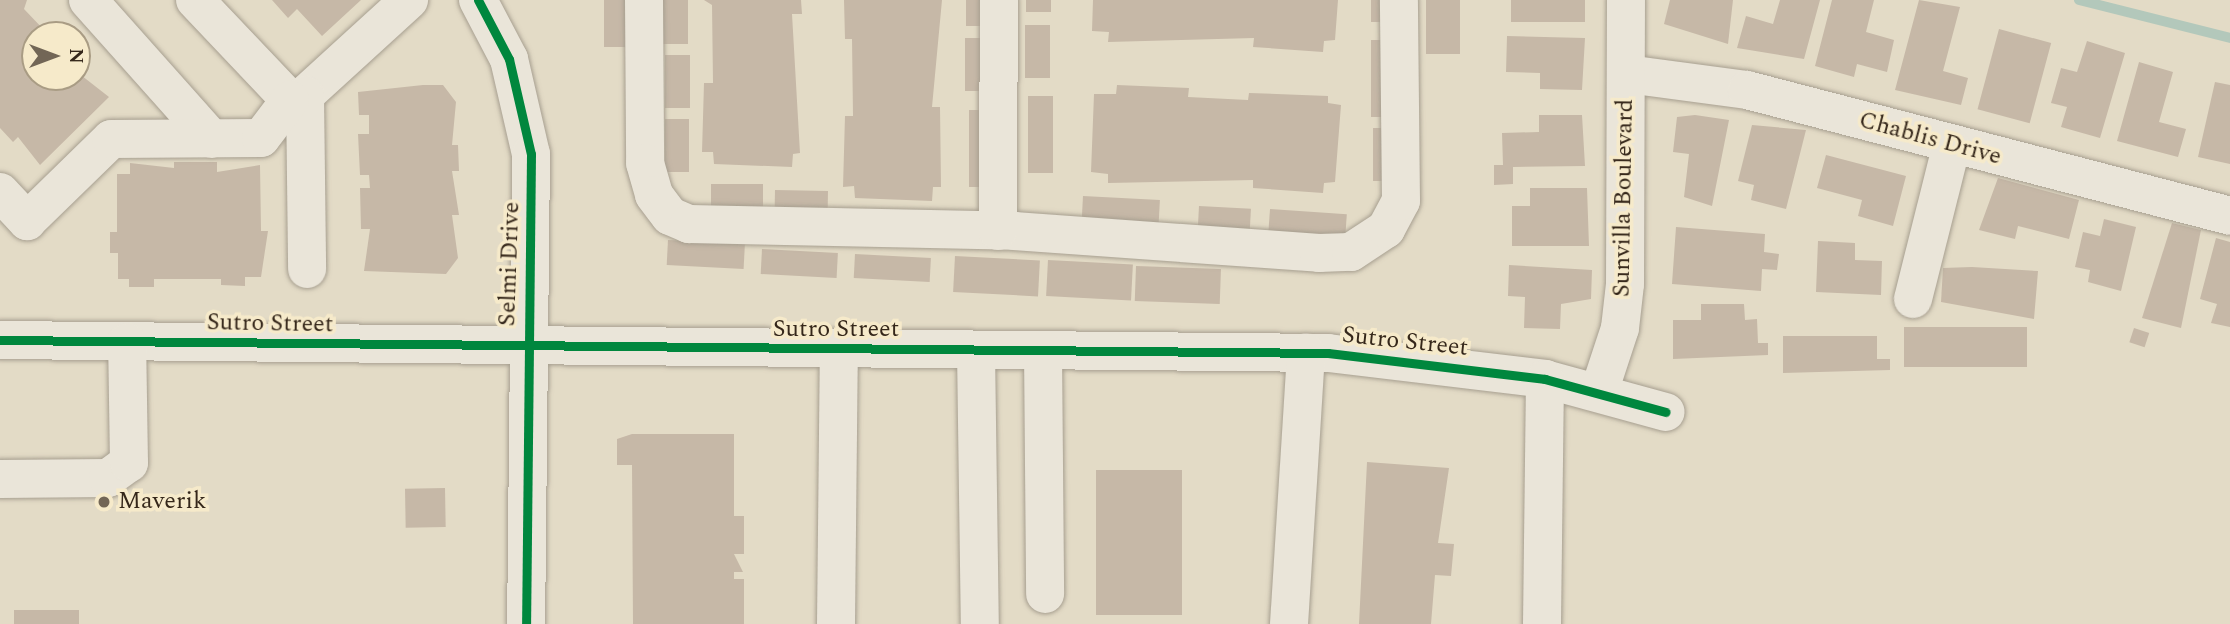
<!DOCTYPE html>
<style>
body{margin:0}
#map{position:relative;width:2230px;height:624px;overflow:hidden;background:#e3dbc6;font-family:Spectral,serif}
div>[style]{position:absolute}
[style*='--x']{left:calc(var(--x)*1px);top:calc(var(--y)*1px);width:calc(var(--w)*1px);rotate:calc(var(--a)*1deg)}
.stream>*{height:10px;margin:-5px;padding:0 5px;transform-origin:5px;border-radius:5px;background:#b3c8bb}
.building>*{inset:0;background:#c6b8a7;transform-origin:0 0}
.roads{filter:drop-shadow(0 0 2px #a79f90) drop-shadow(0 0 2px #a79f90)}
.minor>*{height:38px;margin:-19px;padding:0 19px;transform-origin:19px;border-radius:19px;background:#eae5d9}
.cycleway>*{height:9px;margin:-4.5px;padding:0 4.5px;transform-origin:4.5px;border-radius:4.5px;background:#00873e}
.dots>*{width:19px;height:19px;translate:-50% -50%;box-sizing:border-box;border:4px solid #f6eaca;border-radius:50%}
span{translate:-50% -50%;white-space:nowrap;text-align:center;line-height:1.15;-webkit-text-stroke:7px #f6eaca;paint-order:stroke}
.street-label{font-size:24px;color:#35271a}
.poi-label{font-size:24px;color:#35271a}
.left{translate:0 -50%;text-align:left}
.north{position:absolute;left:21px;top:21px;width:70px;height:70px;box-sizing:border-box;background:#f6eaca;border:2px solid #a99c84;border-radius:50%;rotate:90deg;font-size:19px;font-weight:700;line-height:28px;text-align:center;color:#35271a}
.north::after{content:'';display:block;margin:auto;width:24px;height:32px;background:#726656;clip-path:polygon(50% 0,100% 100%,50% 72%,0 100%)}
</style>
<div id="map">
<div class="stream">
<div style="--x:2079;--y:0;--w:156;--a:14.1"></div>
</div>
<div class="building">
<div style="clip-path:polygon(0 0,27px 0,24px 9px,45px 31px,51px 26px,60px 35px,35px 35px,35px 77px,77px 72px,109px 97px,40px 165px,18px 137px,13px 142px,0 128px)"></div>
<div style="clip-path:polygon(272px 0,361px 0,322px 36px,297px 9px,288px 18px)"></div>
<div style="left:604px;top:0;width:25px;height:47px"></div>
<div style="left:663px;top:0;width:25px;height:44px"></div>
<div style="clip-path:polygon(704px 0,801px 0,802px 14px,792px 14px,800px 153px,793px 154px,792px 167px,714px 164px,713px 152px,702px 152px,704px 83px,713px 83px,712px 5px)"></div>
<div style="clip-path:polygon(844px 0,942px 0,932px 107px,940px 107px,941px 187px,933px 187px,932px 201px,855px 198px,854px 186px,843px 187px,845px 116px,853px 116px,852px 39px,845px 39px)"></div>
<div style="left:966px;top:0;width:26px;height:26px"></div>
<div style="left:1026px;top:0;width:25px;height:12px"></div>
<div style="clip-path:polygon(1093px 0,1338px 0,1335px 40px,1324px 41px,1323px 52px,1253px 47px,1254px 38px,1108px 42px,1109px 32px,1092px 31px)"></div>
<div style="left:1371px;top:0;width:25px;height:22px"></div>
<div style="left:1426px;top:0;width:34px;height:54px"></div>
<div style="left:1511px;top:0;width:74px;height:22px"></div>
<div style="clip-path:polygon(1670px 0,1733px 0,1728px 44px,1664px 24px)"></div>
<div style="clip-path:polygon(1780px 0,1820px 0,1804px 59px,1737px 48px,1746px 16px,1773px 24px)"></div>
<div style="clip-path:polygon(1832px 0,1874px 0,1866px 32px,1894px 40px,1887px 72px,1857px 64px,1854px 77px,1815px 66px)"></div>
<div style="clip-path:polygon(1919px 0,1960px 7px,1943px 71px,1968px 78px,1961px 105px,1895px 90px)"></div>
<div style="left:1025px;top:25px;width:25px;height:53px"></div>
<div style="left:1999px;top:29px;width:54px;height:83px;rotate:15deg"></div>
<div style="clip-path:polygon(1507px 36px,1585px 38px,1582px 90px,1540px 89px,1540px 73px,1506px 72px)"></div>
<div style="left:965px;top:38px;width:25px;height:53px"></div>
<div style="left:1371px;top:40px;width:25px;height:77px"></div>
<div style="clip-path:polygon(2087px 41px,2125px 53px,2100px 138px,2061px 127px,2067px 107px,2051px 103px,2061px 68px,2077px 72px)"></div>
<div style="left:665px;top:55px;width:25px;height:53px"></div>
<div style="clip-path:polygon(2139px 62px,2173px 72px,2159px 122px,2186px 129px,2178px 157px,2117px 141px)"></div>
<div style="clip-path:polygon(2215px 82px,2230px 85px,2230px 164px,2198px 157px)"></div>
<div style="clip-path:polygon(423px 85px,443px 85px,456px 102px,452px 145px,458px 145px,459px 171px,452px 171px,459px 215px,452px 215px,458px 258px,446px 274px,364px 271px,370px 229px,361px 229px,360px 188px,370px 188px,369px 175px,360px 175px,358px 134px,369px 134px,369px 115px,359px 115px,358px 92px)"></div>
<div style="clip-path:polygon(1117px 85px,1189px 88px,1188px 97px,1248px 100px,1249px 93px,1328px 96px,1328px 103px,1341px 105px,1335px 182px,1324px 183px,1323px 193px,1253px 188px,1253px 180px,1108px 183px,1108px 174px,1091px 172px,1094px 94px,1116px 94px)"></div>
<div style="left:1028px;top:96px;width:25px;height:77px"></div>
<div style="left:969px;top:110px;width:25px;height:77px"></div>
<div style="clip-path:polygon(1539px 115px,1582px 115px,1585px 166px,1513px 167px,1513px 184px,1494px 185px,1494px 165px,1503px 165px,1502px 133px,1539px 132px)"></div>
<div style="clip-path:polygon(1695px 115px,1729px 120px,1712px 206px,1684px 197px,1689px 154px,1673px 152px,1677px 117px)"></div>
<div style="left:665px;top:119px;width:24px;height:53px"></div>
<div style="clip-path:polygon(1752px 125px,1806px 130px,1786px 209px,1751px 200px,1754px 185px,1738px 181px)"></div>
<div style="left:1373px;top:128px;width:25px;height:53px"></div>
<div style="clip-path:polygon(1826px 155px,1906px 176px,1893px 226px,1858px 216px,1862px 200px,1817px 188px)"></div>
<div style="clip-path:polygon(174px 162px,217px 162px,217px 172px,260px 165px,261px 231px,268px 231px,261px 277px,245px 277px,245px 286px,221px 285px,221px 279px,154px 279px,154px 287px,129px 287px,129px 279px,118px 279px,118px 253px,110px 253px,110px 232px,117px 232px,117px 174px,130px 174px,130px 163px,174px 168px)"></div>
<div style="clip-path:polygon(1998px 178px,2079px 200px,2069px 239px,2018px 226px,2015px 239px,1979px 230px)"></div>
<div style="left:711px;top:184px;width:52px;height:24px"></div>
<div style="clip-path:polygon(1530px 188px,1587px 188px,1589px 246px,1512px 246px,1512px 206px,1530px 206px)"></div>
<div style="left:775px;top:190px;width:53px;height:25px;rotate:1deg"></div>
<div style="left:1083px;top:196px;width:77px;height:25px;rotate:3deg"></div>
<div style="left:1199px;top:206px;width:52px;height:24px;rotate:3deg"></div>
<div style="left:1270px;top:209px;width:77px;height:25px;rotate:4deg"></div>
<div style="clip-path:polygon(2104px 219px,2136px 227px,2121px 291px,2088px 282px,2090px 270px,2075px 267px,2083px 232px,2100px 236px)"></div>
<div style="clip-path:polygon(2172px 223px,2201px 230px,2181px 328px,2142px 318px)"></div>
<div style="clip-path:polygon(1676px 227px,1765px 234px,1764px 252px,1779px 254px,1777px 270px,1762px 269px,1761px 291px,1672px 284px)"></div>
<div style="clip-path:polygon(2216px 238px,2230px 242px,2230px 327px,2211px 323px,2217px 304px,2200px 299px)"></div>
<div style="left:668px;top:240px;width:77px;height:25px;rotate:3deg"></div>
<div style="clip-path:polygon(1818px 241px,1855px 243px,1855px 260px,1882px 261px,1881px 295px,1816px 292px)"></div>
<div style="left:762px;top:249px;width:76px;height:25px;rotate:3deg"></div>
<div style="left:855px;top:254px;width:76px;height:24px;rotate:3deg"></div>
<div style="left:955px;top:256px;width:85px;height:36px;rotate:3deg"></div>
<div style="left:1048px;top:260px;width:85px;height:36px;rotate:3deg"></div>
<div style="clip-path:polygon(1509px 265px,1592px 270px,1591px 299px,1561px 304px,1560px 329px,1524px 328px,1525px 297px,1508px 296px)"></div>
<div style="left:1136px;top:266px;width:85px;height:35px;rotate:2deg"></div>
<div style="clip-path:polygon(1972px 267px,2038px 271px,2034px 319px,1941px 302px,1943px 268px)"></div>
<div style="clip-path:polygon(1701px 304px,1744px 304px,1745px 320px,1757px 319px,1758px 343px,1768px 343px,1768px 355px,1673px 359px,1673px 320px,1701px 320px)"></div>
<div style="left:2027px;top:327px;width:40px;height:123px;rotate:90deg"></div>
<div style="left:2134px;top:328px;width:16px;height:15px;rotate:18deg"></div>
<div style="clip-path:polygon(1783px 336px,1877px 336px,1877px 359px,1890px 359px,1890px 370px,1783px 373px)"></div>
<div style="clip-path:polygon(632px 434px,734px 434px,734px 516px,744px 516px,744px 554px,734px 554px,743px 572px,734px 572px,734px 579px,744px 579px,744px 624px,633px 624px,632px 465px,617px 465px,617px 439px)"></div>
<div style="clip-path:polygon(1367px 462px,1449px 468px,1438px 543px,1454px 544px,1451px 576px,1435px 575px,1431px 624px,1359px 624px)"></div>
<div style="left:1096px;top:470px;width:86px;height:145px"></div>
<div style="left:445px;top:488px;width:39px;height:40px;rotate:89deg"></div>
<div style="left:14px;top:610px;width:65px;height:14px"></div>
</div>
<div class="roads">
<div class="minor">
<div style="--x:88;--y:0;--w:186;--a:48.3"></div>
<div style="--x:195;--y:0;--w:138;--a:46.5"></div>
<div style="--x:290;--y:100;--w:16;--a:-18"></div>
<div style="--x:305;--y:95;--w:141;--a:-42.4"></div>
<div style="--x:478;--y:0;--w:67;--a:62.3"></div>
<div style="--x:509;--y:59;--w:98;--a:77"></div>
<div style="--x:531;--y:154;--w:470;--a:90.6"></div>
<div style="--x:644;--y:0;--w:163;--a:89.6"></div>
<div style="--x:645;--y:163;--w:33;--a:74"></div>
<div style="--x:654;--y:195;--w:26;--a:53"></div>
<div style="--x:670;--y:216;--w:21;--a:23"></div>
<div style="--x:689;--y:224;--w:325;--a:1.2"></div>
<div style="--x:1014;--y:231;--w:306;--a:4.1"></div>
<div style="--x:1319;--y:253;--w:32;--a:-2"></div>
<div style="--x:1351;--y:252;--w:42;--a:-33.3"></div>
<div style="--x:1386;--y:229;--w:32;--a:-62"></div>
<div style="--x:1401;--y:201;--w:201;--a:-90.6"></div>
<div style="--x:1627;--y:74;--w:121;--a:7.6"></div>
<div style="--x:1747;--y:90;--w:499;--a:14.6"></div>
<div style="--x:305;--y:95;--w:174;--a:89.3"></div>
<div style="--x:0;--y:192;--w:40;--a:47"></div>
<div style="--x:27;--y:221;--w:117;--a:-44.3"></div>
<div style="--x:111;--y:139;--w:150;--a:-0.4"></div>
<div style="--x:261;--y:138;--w:48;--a:-52.7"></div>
<div style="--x:998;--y:231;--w:231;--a:-89.8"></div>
<div style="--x:1913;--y:299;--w:156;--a:-75.9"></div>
<div style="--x:0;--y:340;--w:1328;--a:0.56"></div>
<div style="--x:1328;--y:353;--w:219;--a:6.8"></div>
<div style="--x:1545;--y:379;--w:125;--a:15.3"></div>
<div style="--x:976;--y:350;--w:274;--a:89.2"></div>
<div style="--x:1043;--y:350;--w:244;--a:89.5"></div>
<div style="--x:1599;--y:392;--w:67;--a:-71.8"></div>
<div style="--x:1620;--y:328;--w:44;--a:-83.5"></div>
<div style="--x:1625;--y:284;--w:284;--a:-89.8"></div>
<div style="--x:0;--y:479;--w:108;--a:-0.5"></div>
<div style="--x:108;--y:478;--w:26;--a:-36"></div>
<div style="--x:129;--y:463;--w:121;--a:-90.9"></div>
<div style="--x:836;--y:624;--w:275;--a:-89.4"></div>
<div style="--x:1289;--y:624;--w:272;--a:-86.4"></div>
<div style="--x:1542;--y:624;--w:245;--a:-89.3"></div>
</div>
</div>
<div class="cycleway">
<div style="--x:478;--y:0;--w:67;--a:62.3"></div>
<div style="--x:509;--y:59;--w:98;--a:77"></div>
<div style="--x:531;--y:154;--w:470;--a:90.6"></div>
<div style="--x:0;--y:340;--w:1328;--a:0.56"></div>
<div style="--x:1328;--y:353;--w:219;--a:6.8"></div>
<div style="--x:1545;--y:379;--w:125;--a:15.3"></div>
</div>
<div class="dots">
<div style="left:104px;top:502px;background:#726656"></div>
</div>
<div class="street-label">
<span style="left:1930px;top:139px;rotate:15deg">Chablis Drive</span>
<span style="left:1624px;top:198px;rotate:-89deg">Sunvilla Boulevard</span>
<span style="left:510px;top:264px;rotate:-88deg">Selmi Drive</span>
<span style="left:270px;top:324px;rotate:1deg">Sutro Street</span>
<span style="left:836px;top:330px">Sutro Street</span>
<span style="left:1405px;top:342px;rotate:6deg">Sutro Street</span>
</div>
<div class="poi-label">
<span class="left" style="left:118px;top:502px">Maverik</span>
</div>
<div class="north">N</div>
</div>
